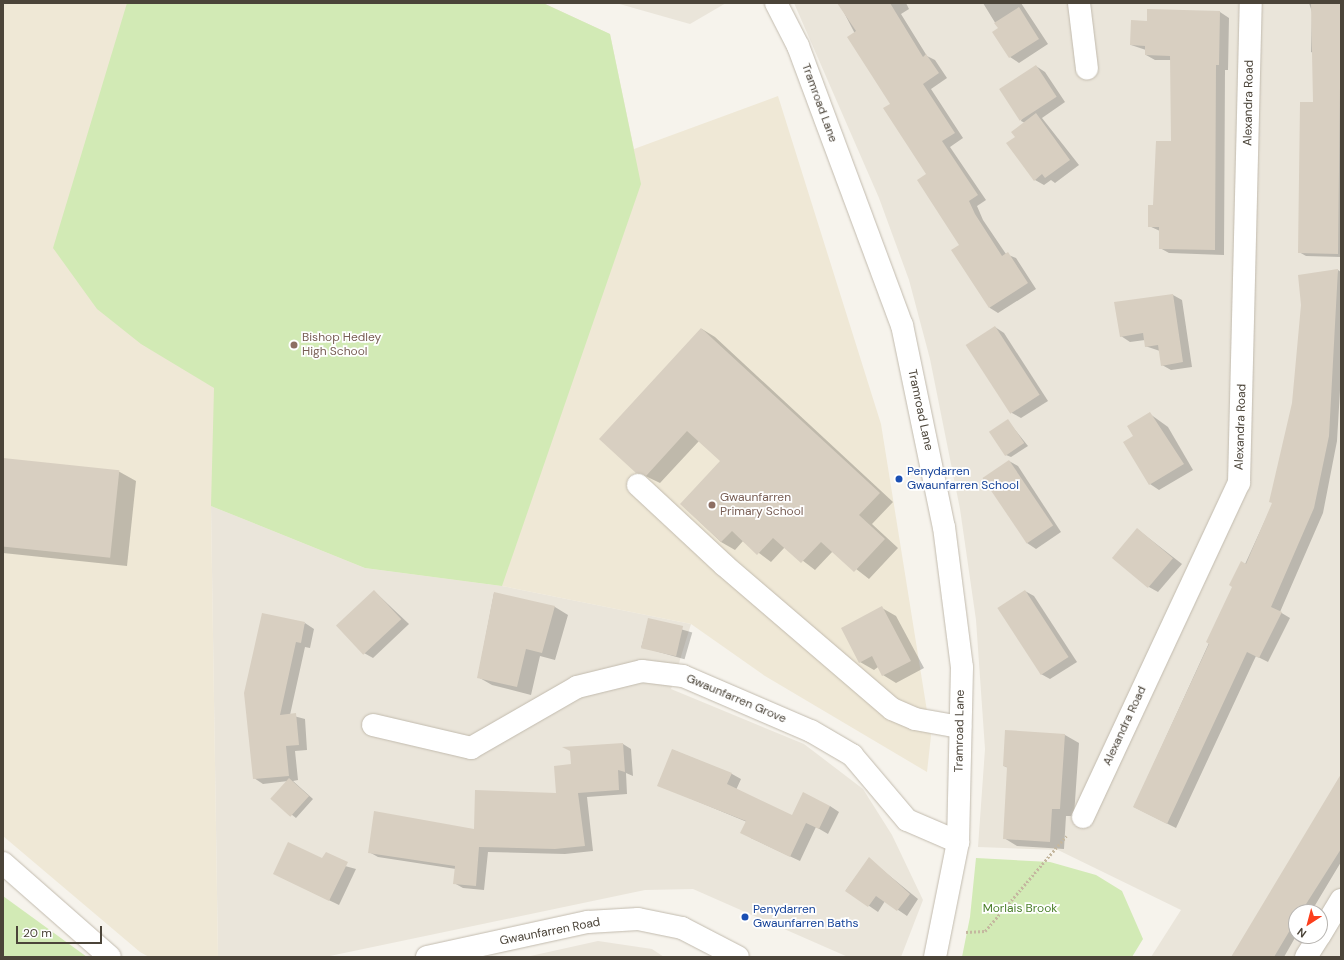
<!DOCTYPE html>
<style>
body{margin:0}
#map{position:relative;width:1344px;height:960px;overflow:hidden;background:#f6f3ec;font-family:"DM Sans",sans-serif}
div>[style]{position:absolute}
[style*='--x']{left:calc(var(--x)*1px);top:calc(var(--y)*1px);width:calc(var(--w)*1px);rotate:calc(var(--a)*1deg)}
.residential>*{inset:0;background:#eae5da}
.education>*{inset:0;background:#efe8d6}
.green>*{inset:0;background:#d2eab5}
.shadow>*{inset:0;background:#0003;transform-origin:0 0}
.building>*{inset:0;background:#d8cfc1;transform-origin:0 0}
.path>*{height:2.5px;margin-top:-1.25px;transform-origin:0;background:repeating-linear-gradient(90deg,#c4b79f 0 2px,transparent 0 4px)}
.roads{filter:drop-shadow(0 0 1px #c2bbae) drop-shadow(0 0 1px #c2bbae)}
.minor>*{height:22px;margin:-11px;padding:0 11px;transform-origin:11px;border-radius:11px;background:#fff}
.dots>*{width:11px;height:11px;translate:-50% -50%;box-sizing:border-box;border:2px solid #fff;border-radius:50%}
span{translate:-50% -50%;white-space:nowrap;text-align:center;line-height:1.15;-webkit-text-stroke:3.5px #fff;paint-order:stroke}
.street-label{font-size:12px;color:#4b4439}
.education-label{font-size:12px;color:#785e54}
.left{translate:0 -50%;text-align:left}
.transit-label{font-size:12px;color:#164399}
.park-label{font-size:12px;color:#4a7f2a}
.frame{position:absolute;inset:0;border:4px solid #4b4439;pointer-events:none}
.north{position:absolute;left:1288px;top:904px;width:40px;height:40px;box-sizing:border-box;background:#fff;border:1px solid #b7b4b0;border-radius:50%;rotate:216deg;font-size:11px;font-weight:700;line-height:16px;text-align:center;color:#4b4439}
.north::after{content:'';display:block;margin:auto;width:14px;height:18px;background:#fc3f1d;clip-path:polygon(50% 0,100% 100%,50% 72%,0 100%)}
.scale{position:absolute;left:16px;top:926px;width:86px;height:18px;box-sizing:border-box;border:2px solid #4b4439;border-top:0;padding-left:5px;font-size:12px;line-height:14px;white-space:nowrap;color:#4b4439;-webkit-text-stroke:3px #fff;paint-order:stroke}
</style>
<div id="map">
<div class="residential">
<div style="clip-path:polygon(616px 3px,726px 3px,690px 24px)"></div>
<div style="clip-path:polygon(evenodd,794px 3px,1341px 3px,1341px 957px,1151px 957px,1181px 910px,1058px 850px,978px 847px,985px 749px,976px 620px,960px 509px,930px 359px,909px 280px,879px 198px,794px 3px,1296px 912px,1320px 912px,1320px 936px,1296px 936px,1296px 912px)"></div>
<div style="clip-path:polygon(211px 506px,365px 568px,502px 586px,691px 624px,671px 689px,804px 744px,863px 789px,892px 835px,923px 900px,901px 957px,848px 957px,693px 889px,645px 890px,325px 957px,218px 957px)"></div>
<div style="clip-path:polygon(598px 941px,652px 949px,664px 957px,526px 957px)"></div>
</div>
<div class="education">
<div style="clip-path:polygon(3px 3px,543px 3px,610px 34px,634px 149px,778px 96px,881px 424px,931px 736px,927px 772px,765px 676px,691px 624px,502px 586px,365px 568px,211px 506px,218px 957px,149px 957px,140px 952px,3px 836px)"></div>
</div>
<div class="green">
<div style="clip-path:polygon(127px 3px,543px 3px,610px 34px,641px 184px,502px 586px,365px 568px,211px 506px,214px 388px,141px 344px,97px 309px,53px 248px)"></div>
<div style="clip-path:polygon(976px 858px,1050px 862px,1096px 875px,1122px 891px,1143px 939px,1132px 957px,962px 957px,970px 917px)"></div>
<div style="clip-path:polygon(3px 896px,87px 957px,3px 957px)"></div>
</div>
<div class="shadow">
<div style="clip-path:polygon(839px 3px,906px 3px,909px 9px,901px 14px,927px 56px,935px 60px,947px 78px,931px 89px,963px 138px,950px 147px,986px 200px,977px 206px,983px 220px,1006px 254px,1016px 258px,1036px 289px,998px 313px,990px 308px,928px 174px)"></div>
<div style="clip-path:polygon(983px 3px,1021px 3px,1048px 44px,1019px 63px,1010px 57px,999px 29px)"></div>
<div style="clip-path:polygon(1309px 3px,1341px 3px,1341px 257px,1306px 256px,1299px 252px,1314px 103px,1316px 54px,1311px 52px,1312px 12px)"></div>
<div style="clip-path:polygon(1148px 10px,1220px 12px,1229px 18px,1228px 70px,1225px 70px,1224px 255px,1169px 253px,1160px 248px,1160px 231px,1149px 226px,1172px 142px,1171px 60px,1155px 60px,1146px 55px,1146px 50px,1131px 45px,1148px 22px)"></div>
<div style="clip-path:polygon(1036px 66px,1045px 72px,1065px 102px,1042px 118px,1079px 165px,1055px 183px,1051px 180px,1044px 185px,1035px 180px,1016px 137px,1025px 123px,1021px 121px)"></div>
<div style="clip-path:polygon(1338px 270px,1341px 272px,1341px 374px,1337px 441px,1323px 513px,1280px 612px,1290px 618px,1268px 662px,1256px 656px,1176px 828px,1134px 807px,1273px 503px)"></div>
<div style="clip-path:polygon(1173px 295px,1182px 300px,1192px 367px,1171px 370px,1162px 365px,1160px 351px,1145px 346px,1145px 340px,1130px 342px,1121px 336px)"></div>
<div style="clip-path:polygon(995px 327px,1004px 333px,1048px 401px,1021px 418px,1012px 413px)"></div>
<div style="clip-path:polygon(702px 329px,715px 337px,893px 502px,872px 524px,898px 548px,869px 579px,833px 551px,815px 570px,785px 547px,771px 562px,743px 541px,735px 550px,721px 542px,681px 504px,721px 461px,699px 441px,660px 483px,637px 472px)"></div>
<div style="clip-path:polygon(1150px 414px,1168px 427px,1193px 470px,1159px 490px,1150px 484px,1134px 436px)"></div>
<div style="clip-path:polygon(1008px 421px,1028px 446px,1011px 457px,1006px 455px)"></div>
<div style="clip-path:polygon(3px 459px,118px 471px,136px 481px,127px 566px,3px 553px)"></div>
<div style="clip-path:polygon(1009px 461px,1018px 466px,1061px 532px,1036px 549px,1027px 543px)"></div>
<div style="clip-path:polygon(1137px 529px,1182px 564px,1158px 592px,1149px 587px)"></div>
<div style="clip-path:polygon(374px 591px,409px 624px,373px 658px,364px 653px)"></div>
<div style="clip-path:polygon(1025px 591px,1034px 596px,1077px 662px,1050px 679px,1041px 674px)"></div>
<div style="clip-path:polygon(494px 593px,555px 607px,568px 615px,555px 660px,540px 656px,531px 695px,492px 685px,478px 677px)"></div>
<div style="clip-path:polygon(882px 608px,896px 616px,924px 668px,896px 683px,883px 675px,878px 667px,874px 670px,860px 662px)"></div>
<div style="left:649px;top:620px;width:45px;height:28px;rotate:16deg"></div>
<div style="clip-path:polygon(305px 623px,314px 629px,310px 648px,305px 647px,290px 715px,305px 719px,307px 750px,295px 751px,298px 780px,293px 781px,313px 799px,296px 818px,272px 799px,288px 781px,263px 784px,254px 778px,245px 693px)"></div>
<div style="clip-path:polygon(1006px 731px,1065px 735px,1079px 743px,1074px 816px,1066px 816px,1064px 849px,1017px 846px,1004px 838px,1008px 768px,1004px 766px)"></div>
<div style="clip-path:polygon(623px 744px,631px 749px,633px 776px,626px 773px,627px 794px,587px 797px,593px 851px,565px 854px,488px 852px,484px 890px,463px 888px,454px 883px,456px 869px,378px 857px,369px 852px,475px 830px,557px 794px,572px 765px)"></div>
<div style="clip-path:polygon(673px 750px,732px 774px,741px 779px,736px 790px,792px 816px,830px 806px,839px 812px,828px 834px,816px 827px,800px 861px,751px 838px,747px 822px,658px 785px)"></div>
<div style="clip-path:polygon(1341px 777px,1341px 862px,1311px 912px,1296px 912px,1296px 936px,1284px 957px,1234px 957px)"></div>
<div style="clip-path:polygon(869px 859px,918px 899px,907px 916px,885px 901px,878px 912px,846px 890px)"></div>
<div style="clip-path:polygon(323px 860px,356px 869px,339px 905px,283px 878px)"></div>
</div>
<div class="building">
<div style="clip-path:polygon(837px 3px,890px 3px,923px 57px,926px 54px,939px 73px,923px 84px,955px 133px,942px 141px,978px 195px,969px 201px,975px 214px,1002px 256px,1008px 252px,1028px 283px,989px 308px,951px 250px,959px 245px,917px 180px,926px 174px,883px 108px,890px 104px,847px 37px,856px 31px)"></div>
<div style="clip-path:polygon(1311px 3px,1341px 3px,1338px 254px,1298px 253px,1300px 102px,1313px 102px)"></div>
<div style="clip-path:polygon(1019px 7px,1039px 39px,1009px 58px,992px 32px,998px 28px,994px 23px)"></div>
<div style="clip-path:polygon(1147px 9px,1220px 11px,1219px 65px,1216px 65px,1215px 250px,1159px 249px,1159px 227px,1148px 227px,1148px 205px,1153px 205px,1156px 141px,1171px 141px,1170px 56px,1145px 55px,1145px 46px,1130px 45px,1131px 20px,1147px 21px)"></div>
<div style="left:1036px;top:65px;width:38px;height:44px;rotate:57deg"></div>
<div style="clip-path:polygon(1036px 113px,1070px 160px,1045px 178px,1042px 174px,1034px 181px,1006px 143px,1015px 137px,1011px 132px)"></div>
<div style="clip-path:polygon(1338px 269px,1329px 436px,1314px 508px,1271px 607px,1282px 612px,1259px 658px,1247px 652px,1167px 824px,1133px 807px,1209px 644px,1206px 642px,1232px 587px,1229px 585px,1241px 561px,1246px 564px,1272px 503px,1269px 502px,1292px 403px,1301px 305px,1298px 275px)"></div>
<div style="clip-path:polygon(1173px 294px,1183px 362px,1161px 366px,1158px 345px,1145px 347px,1143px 333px,1120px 337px,1114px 302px)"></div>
<div style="left:995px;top:326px;width:82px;height:35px;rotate:57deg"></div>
<div style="clip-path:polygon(701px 328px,880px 493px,859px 515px,885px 539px,854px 572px,821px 542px,801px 563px,773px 538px,757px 555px,732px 531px,721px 542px,680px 504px,720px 461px,687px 431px,646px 476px,636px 473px,599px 439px)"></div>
<div style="clip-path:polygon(1150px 412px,1184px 464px,1149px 485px,1123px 442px,1133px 436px,1127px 426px)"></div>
<div style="left:1008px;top:419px;width:29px;height:23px;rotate:56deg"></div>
<div style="left:3px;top:458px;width:117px;height:88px;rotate:6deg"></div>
<div style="left:1009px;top:460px;width:79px;height:32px;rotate:56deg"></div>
<div style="left:1137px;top:528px;width:47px;height:39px;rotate:40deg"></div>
<div style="left:374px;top:590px;width:40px;height:52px;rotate:47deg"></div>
<div style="left:1025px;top:590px;width:80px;height:33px;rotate:57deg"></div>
<div style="clip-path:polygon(494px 592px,555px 606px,542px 653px,526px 649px,517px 687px,477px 678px)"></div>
<div style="clip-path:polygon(882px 606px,911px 661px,882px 676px,872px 656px,859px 663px,841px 628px)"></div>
<div style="clip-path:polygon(262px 613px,305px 622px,301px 643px,296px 642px,280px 715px,296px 713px,299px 745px,286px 746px,289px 776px,253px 779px,244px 693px)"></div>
<div style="left:648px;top:618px;width:36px;height:31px;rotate:13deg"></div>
<div style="clip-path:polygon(1005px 730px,1065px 734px,1060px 809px,1052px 809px,1050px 842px,1003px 839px,1007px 767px,1003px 766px)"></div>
<div style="clip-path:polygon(623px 743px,625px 772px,618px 770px,619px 790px,578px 793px,585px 846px,555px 849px,479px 847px,476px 886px,453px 884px,455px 866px,368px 853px,374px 811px,474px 829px,475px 790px,556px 793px,554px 766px,571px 764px,570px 751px,562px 747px)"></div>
<div style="clip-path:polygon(672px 749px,732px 773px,727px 784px,792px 815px,803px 792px,830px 806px,819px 829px,806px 823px,790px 857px,740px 833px,746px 821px,657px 786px)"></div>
<div style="clip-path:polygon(1341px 774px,1341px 849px,1301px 912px,1296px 912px,1296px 920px,1274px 957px,1231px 957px)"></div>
<div style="left:289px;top:778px;width:27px;height:28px;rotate:42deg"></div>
<div style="clip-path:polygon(288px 842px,322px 858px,326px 852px,348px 862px,329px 901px,273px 874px)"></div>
<div style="clip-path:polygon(869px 857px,910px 894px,897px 911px,876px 896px,868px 907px,845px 891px)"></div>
</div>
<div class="path">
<div style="--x:966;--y:932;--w:19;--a:-3"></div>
<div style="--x:985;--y:931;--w:125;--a:-49.5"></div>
</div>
<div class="roads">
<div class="minor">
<div style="--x:776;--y:3;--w:48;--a:62.9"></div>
<div style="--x:798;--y:46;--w:298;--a:69.6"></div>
<div style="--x:902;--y:325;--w:206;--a:78.3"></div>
<div style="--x:944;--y:527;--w:141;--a:82.7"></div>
<div style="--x:962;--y:667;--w:175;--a:91.3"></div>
<div style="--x:958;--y:842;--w:117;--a:101.3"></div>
<div style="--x:1079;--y:3;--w:66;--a:83.1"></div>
<div style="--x:638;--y:485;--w:117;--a:42.9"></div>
<div style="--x:724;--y:565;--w:221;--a:40.6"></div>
<div style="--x:892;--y:709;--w:25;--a:23"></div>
<div style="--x:915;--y:719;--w:46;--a:10.1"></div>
<div style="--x:373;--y:725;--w:101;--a:13.2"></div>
<div style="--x:471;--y:748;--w:122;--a:-29.9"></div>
<div style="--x:577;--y:687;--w:67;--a:-13.8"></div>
<div style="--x:642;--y:671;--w:41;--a:7"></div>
<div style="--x:683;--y:676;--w:139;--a:23.3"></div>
<div style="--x:811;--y:731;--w:48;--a:30.3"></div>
<div style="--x:852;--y:755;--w:85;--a:49.8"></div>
<div style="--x:907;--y:820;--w:56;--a:23.3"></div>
<div style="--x:1083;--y:817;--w:369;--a:-65"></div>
<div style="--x:1239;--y:483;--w:480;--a:-88.6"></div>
<div style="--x:3;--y:863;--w:142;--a:41.3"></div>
<div style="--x:1320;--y:935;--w:41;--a:-59"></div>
<div style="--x:427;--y:957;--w:165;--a:-12.3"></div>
<div style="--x:588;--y:922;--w:50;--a:-3.4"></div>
<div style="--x:638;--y:919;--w:45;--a:11.6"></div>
<div style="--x:682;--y:928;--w:63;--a:27.4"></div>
<div style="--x:1306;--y:957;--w:25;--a:-58"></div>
</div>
</div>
<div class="dots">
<div style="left:294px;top:345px;background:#8d6e63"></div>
<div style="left:899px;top:479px;background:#1a4fb4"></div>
<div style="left:712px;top:505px;background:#8d6e63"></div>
<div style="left:745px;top:917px;background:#1a4fb4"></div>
</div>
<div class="street-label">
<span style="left:819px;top:103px;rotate:70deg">Tramroad Lane</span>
<span style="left:1249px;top:103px;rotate:-89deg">Alexandra Road</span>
<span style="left:920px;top:410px;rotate:78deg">Tramroad Lane</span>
<span style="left:1241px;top:427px;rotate:-88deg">Alexandra Road</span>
<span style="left:736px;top:699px;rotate:23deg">Gwaunfarren Grove</span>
<span style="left:1125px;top:726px;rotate:-65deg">Alexandra Road</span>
<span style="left:960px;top:731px;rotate:-89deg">Tramroad Lane</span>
<span style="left:550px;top:932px;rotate:-11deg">Gwaunfarren Road</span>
</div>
<div class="education-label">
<span class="left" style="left:302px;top:345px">Bishop Hedley<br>High School</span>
<span class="left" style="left:720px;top:505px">Gwaunfarren<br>Primary School</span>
</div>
<div class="transit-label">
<span class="left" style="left:907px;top:479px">Penydarren<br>Gwaunfarren School</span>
<span class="left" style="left:753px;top:917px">Penydarren<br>Gwaunfarren Baths</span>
</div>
<div class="park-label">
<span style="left:1020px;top:909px">Morlais Brook</span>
</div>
<div class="frame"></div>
<div class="north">N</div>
<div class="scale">20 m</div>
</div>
